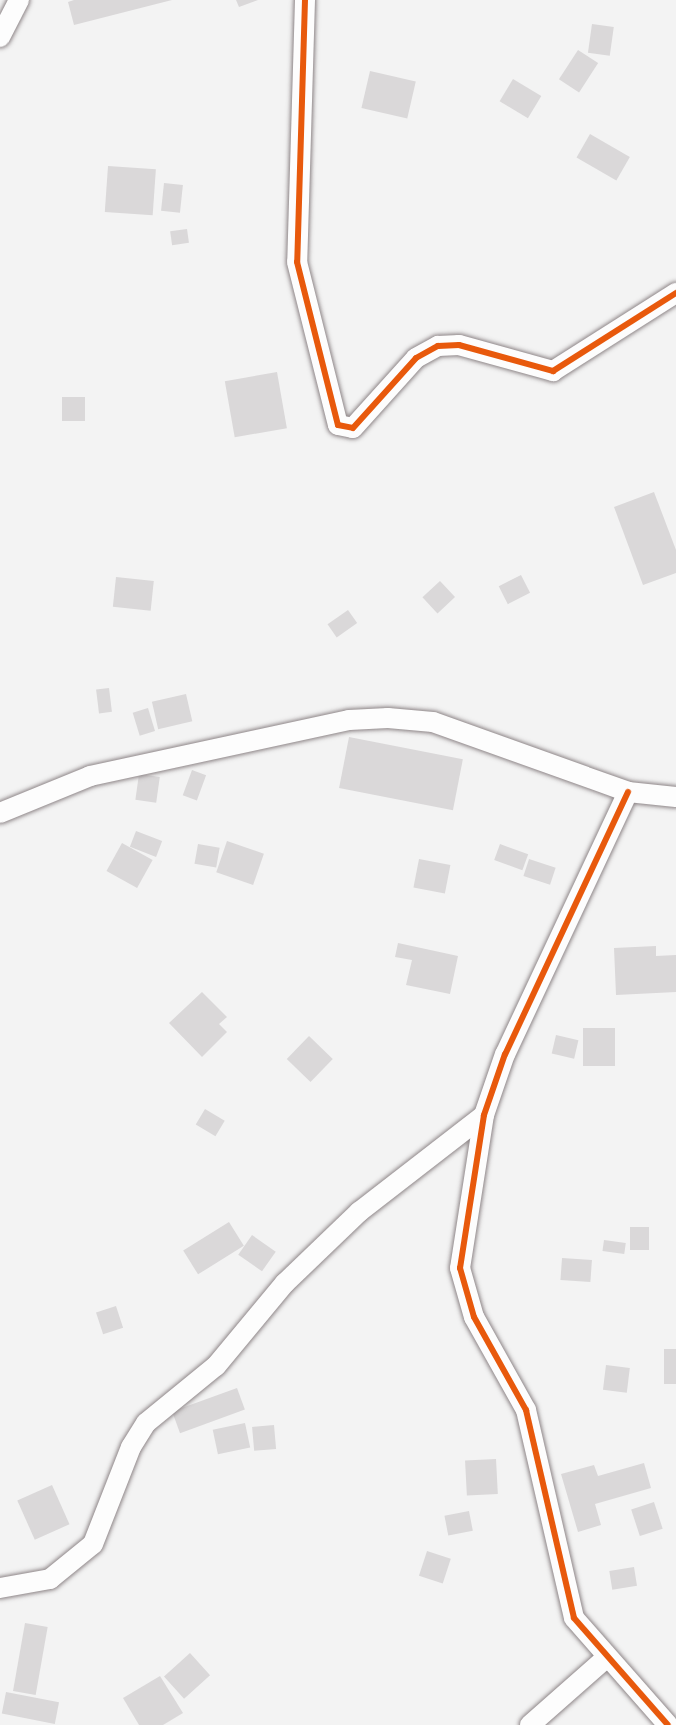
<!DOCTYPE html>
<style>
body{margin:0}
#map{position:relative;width:676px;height:1725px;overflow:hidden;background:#f3f3f3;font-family:"Playpen Sans",sans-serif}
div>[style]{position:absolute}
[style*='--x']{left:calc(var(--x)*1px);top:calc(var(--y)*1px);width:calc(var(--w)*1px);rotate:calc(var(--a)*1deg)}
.building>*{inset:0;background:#dad8d9;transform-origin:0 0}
.roads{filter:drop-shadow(0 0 2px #8e8688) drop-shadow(0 0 2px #8e8688)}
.street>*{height:20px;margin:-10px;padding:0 10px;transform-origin:10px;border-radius:10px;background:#fdfdfd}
.cycleway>*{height:6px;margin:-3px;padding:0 3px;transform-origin:3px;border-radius:3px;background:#e8590c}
span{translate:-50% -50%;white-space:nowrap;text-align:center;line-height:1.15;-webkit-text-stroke:4.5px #fff;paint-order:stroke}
</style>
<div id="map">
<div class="building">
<div style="clip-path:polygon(172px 0,74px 25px,68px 2px,74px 0)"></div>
<div style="clip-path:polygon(236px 0,258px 0,239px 7px)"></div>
<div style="left:592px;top:24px;width:22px;height:29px;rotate:8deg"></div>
<div style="left:578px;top:50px;width:24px;height:35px;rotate:33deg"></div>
<div style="left:370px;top:71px;width:47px;height:38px;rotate:13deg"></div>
<div style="left:513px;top:79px;width:33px;height:26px;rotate:31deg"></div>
<div style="left:590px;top:134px;width:46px;height:27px;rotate:30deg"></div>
<div style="left:108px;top:166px;width:48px;height:46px;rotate:4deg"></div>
<div style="left:164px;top:183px;width:19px;height:28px;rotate:6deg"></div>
<div style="left:187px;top:229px;width:14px;height:17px;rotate:82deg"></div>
<div style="left:277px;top:372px;width:57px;height:53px;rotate:80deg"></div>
<div style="left:62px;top:397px;width:23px;height:24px"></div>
<div style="clip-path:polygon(654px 492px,676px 550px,676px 573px,643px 585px,614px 507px)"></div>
<div style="left:521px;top:575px;width:20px;height:25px;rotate:63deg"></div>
<div style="left:116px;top:577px;width:38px;height:30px;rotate:6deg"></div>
<div style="left:440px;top:581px;width:22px;height:24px;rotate:47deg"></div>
<div style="left:348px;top:610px;width:16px;height:25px;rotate:55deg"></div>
<div style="left:109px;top:688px;width:24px;height:13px;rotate:83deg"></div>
<div style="left:186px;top:694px;width:28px;height:35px;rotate:77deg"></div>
<div style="left:148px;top:708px;width:24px;height:16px;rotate:73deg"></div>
<div style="left:349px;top:737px;width:116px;height:52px;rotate:11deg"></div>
<div style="left:192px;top:770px;width:15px;height:27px;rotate:20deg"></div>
<div style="left:139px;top:774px;width:21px;height:26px;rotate:8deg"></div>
<div style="left:136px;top:831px;width:28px;height:17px;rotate:21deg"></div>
<div style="left:227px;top:841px;width:39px;height:33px;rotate:19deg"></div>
<div style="left:122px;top:843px;width:35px;height:32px;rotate:29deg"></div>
<div style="left:198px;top:844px;width:22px;height:20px;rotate:10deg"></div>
<div style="left:500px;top:844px;width:30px;height:17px;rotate:20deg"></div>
<div style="left:419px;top:859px;width:32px;height:29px;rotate:11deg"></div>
<div style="left:529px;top:859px;width:28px;height:18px;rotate:18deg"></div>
<div style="clip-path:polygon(398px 943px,458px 956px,450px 994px,406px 985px,412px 960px,395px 957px)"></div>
<div style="clip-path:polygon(656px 946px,656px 956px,676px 955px,676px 992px,616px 995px,614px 948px)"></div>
<div style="clip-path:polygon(202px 992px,227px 1017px,219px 1024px,227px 1032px,202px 1057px,169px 1023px)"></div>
<div style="left:583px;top:1028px;width:32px;height:38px"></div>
<div style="left:556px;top:1035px;width:23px;height:19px;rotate:13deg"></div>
<div style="left:309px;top:1036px;width:33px;height:32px;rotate:44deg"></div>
<div style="left:205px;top:1109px;width:23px;height:18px;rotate:31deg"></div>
<div style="left:229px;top:1222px;width:28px;height:54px;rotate:58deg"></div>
<div style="left:649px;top:1227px;width:23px;height:19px;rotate:90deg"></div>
<div style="left:252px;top:1235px;width:29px;height:24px;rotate:35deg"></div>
<div style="left:604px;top:1240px;width:22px;height:11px;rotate:8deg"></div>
<div style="left:562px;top:1258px;width:30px;height:22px;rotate:4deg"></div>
<div style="left:116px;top:1306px;width:23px;height:21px;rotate:72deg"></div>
<div style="left:676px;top:1349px;width:35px;height:12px;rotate:90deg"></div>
<div style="left:606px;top:1365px;width:24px;height:25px;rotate:7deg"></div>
<div style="left:237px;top:1388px;width:23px;height:69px;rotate:70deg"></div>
<div style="left:245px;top:1423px;width:25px;height:33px;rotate:78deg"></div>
<div style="left:274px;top:1425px;width:24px;height:22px;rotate:85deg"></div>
<div style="left:496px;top:1459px;width:35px;height:31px;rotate:87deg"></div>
<div style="clip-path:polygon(644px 1463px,651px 1488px,595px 1504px,601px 1525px,578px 1532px,561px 1474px,594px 1465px,598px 1476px)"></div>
<div style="left:52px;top:1485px;width:43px;height:38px;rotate:66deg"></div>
<div style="left:654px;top:1502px;width:28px;height:24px;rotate:72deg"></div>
<div style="left:469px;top:1511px;width:20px;height:25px;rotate:79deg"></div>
<div style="left:427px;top:1551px;width:25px;height:26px;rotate:18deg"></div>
<div style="left:634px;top:1567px;width:19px;height:25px;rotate:81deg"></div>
<div style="left:25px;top:1623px;width:23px;height:69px;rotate:10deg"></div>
<div style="left:190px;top:1653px;width:30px;height:35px;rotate:48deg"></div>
<div style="clip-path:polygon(160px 1676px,183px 1713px,163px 1725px,139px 1725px,123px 1698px)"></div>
<div style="left:6px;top:1692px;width:54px;height:22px;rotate:11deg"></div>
</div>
<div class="roads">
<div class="street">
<div style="--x:305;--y:0;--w:262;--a:91.7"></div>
<div style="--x:297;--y:262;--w:168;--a:75.9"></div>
<div style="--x:338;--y:425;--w:15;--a:11"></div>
<div style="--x:353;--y:428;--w:94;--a:-48"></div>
<div style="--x:416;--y:358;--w:25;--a:-29"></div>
<div style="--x:438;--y:346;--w:21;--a:-3"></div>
<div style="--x:459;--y:345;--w:98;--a:15.5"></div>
<div style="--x:553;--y:371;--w:146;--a:-32.4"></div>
<div style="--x:0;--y:37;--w:42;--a:-62.8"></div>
<div style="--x:628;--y:792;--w:289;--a:115.1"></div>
<div style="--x:505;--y:1054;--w:65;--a:109"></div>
<div style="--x:484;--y:1115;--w:155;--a:98.9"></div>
<div style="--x:460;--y:1268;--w:51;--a:74.1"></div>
<div style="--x:474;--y:1317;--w:107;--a:60.8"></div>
<div style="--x:526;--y:1410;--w:213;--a:77"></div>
<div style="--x:574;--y:1618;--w:142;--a:48.7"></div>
<div style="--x:0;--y:813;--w:97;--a:-22.3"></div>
<div style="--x:90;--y:776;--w:265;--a:-12.2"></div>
<div style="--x:349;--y:720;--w:39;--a:-3"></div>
<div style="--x:388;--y:718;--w:45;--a:5.1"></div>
<div style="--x:433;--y:722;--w:207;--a:19.7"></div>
<div style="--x:628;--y:792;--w:48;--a:5.9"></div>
<div style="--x:0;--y:1588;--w:51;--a:-10.2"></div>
<div style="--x:50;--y:1579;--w:55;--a:-39.1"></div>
<div style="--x:93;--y:1544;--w:104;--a:-68.6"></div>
<div style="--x:131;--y:1447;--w:28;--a:-58"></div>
<div style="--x:146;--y:1423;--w:90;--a:-39.2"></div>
<div style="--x:216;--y:1366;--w:108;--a:-50.3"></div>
<div style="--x:285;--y:1283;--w:103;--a:-43.8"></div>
<div style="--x:359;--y:1212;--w:158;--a:-37.8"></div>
<div style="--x:530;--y:1725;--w:101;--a:-41.4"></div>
</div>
</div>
<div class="cycleway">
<div style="--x:305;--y:0;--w:262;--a:91.7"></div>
<div style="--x:297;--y:262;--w:168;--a:75.9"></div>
<div style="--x:338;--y:425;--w:15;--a:11"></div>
<div style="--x:353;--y:428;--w:94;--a:-48"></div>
<div style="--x:416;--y:358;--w:25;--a:-29"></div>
<div style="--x:438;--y:346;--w:21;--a:-3"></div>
<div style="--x:459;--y:345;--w:98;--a:15.5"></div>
<div style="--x:553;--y:371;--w:146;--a:-32.4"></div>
<div style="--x:628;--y:792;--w:289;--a:115.1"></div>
<div style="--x:505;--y:1054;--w:65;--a:109"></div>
<div style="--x:484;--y:1115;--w:155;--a:98.9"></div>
<div style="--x:460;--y:1268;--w:51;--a:74.1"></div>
<div style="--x:474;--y:1317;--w:107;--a:60.8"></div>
<div style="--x:526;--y:1410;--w:213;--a:77"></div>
<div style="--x:574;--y:1618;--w:142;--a:48.7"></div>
</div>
</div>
